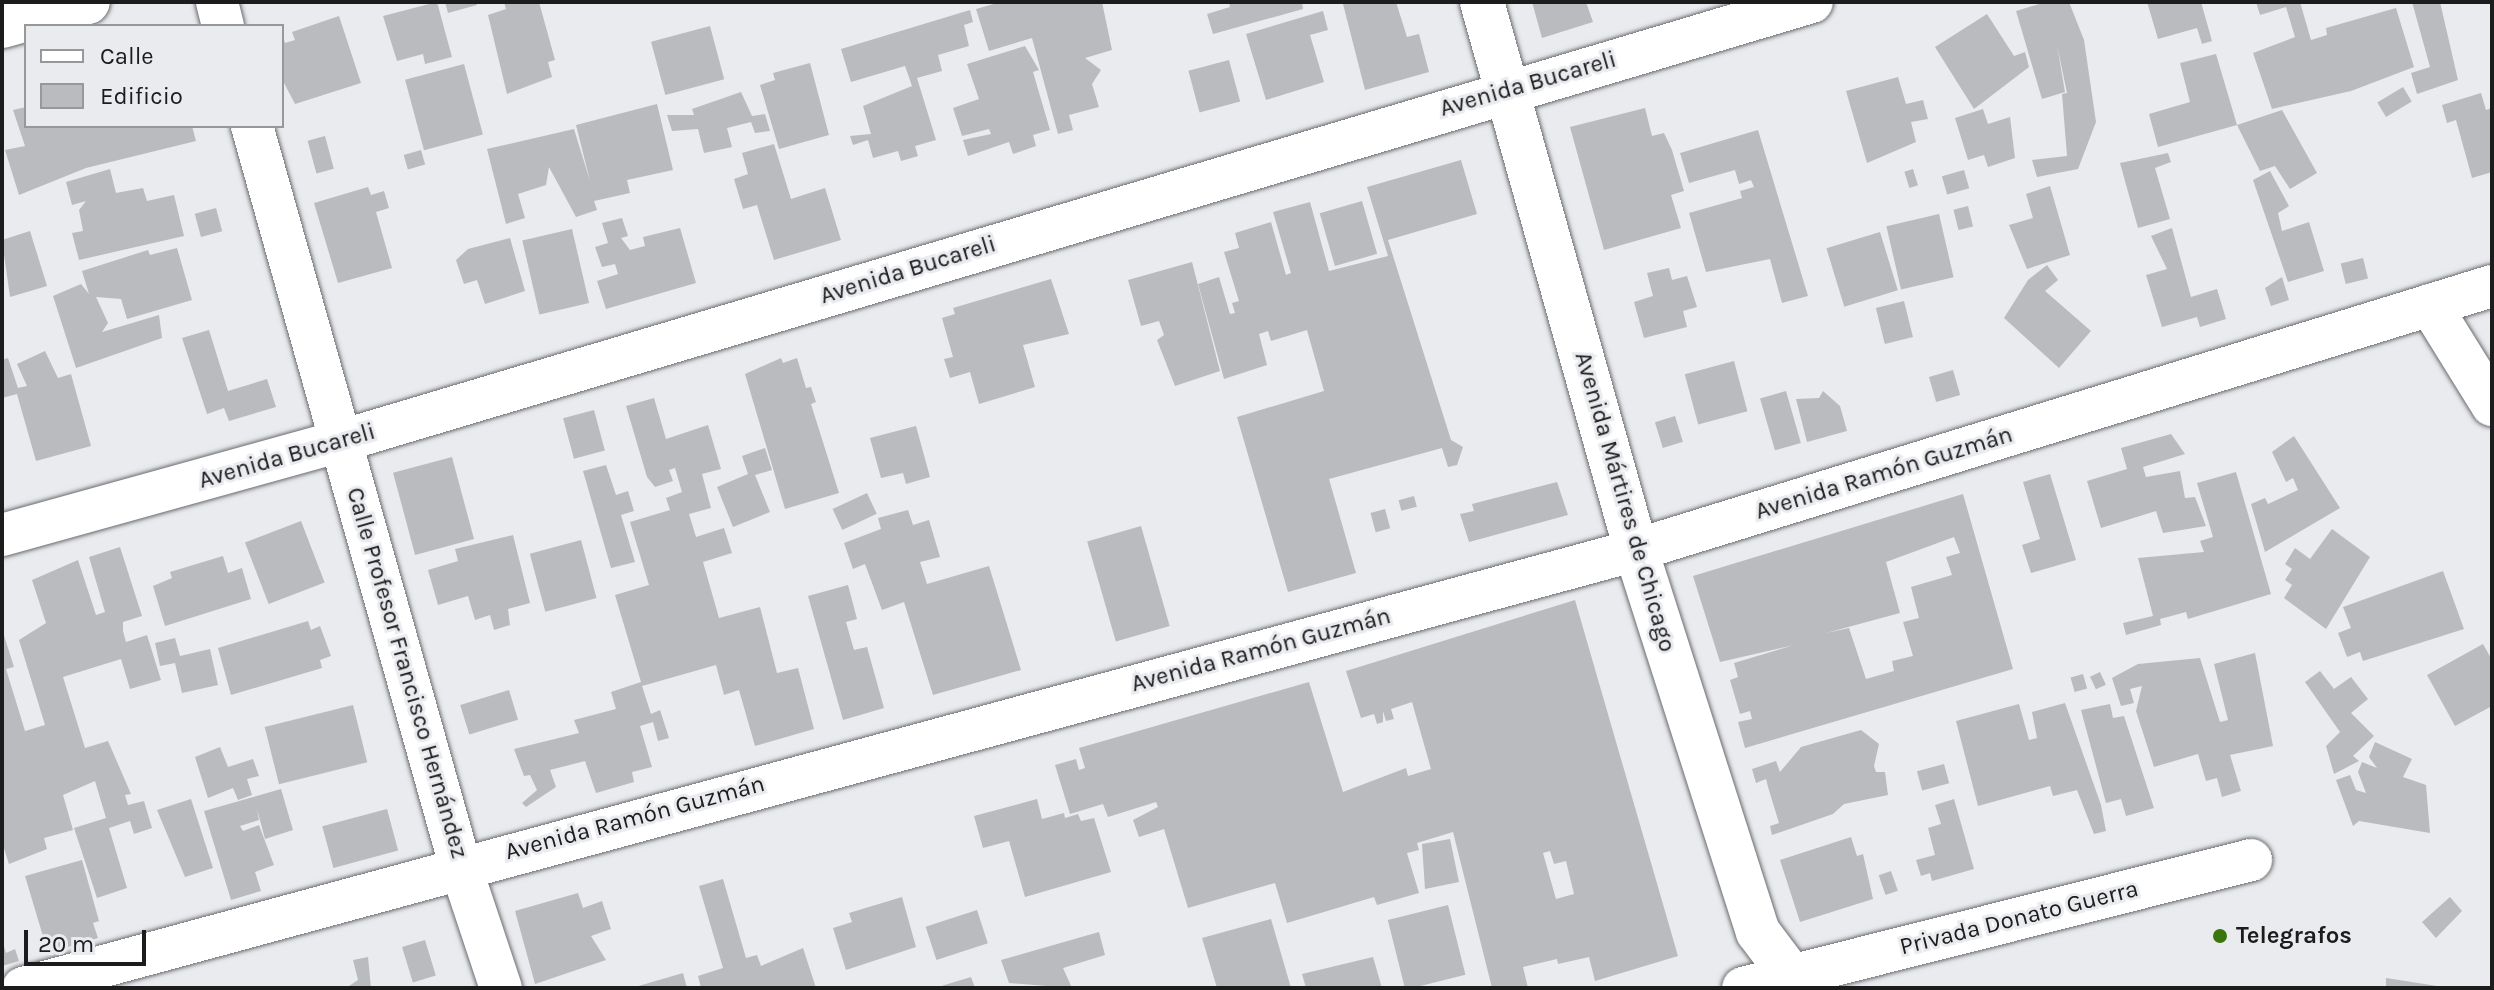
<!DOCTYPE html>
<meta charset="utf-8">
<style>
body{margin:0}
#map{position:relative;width:2494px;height:990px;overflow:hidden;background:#e9ebee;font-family:Karla,sans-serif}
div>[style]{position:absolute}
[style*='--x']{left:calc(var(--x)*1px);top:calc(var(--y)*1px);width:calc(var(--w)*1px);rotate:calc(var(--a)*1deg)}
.building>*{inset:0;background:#babbbf;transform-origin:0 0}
.roads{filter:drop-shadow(0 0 2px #6a6b6e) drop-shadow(0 0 2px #6a6b6e)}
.street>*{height:42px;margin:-21px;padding:0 21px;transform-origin:21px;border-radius:21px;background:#fff}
.secondary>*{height:44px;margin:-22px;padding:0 22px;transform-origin:22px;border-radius:22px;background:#fff}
.dots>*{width:22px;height:22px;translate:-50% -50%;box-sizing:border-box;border:4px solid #e9ebee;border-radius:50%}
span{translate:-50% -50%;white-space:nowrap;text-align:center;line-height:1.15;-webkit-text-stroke:6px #e9ebee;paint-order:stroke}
.street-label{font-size:24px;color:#1c1c1d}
.poi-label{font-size:24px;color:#1c1c1d;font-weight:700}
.left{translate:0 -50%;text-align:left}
.frame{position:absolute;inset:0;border:4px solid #1c1c1d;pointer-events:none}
.legend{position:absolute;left:24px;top:24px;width:260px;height:104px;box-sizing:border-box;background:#e9ebee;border:2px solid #97989a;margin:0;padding:10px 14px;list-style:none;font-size:24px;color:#1c1c1d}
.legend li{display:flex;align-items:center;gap:16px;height:40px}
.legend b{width:40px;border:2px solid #97989a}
.scale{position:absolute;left:24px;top:930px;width:122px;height:36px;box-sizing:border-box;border:4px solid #1c1c1d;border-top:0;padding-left:10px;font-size:24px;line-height:28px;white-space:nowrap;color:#1c1c1d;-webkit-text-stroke:6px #e9ebee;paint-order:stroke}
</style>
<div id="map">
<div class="building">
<div style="clip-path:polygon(437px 2px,452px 57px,425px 64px,423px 54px,397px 61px,383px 16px)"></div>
<div style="clip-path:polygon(445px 2px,476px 2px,477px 5px,448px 13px)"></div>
<div style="clip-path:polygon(504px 2px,539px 2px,555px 60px,548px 62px,552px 77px,507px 94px,488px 15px,506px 9px)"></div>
<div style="clip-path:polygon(1001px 2px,1102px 2px,1112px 50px,1085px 58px,1101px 70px,1092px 84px,1099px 107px,1069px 115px,1073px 130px,1058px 134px,1032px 38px,989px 51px,976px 9px)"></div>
<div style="clip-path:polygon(1229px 2px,1302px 2px,1303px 9px,1213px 34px,1207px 14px,1230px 7px)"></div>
<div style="clip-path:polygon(1396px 2px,1407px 37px,1419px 34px,1429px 72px,1365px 90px,1343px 4px)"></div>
<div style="clip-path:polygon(1532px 2px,1586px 2px,1593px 22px,1542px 38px)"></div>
<div style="clip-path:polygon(2046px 2px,2069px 2px,2084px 40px,2096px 122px,2078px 169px,2037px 177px,2032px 160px,2067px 156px,2062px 94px,2067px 93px,2057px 45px,2065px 92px,2042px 99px,2016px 11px)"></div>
<div style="clip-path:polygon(2147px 2px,2201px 2px,2212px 41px,2202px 44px,2197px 28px,2158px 39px)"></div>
<div style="clip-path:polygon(2256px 2px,2300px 2px,2311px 40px,2327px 35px,2326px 28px,2396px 8px,2414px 67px,2351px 91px,2272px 109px,2253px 53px,2295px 37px,2286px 7px,2260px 15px)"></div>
<div style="clip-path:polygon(2412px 2px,2440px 2px,2458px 80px,2417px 94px,2411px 73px,2430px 67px)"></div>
<div style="clip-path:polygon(970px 10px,973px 22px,964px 25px,969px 46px,938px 55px,942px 71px,917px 78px,936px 140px,915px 146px,918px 156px,901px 161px,898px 151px,873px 158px,868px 140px,853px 145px,850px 136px,871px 134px,863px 106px,912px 86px,905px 66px,851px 82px,841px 49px)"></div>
<div style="clip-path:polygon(1323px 11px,1328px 30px,1310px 35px,1324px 82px,1266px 100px,1246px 34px)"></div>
<div style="clip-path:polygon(1987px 14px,2014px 56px,2025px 52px,2029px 67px,1974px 109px,1935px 47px)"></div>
<div style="clip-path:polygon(339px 16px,361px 83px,295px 104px,282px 79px,282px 35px,285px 43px,295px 40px,292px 32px)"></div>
<div style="left:710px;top:26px;width:55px;height:61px;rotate:75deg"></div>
<div style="clip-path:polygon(1025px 46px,1039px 70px,1033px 72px,1050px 130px,1033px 135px,1036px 146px,1013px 154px,1009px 142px,968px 156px,963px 140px,991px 134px,989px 129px,962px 136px,953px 108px,979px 99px,967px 64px)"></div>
<div style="clip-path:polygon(2216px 54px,2237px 125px,2158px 147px,2149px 114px,2190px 102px,2180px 63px)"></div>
<div style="left:1229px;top:60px;width:43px;height:42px;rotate:75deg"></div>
<div style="clip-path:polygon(810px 63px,829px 135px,779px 149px,760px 85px,775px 80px,773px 73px)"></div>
<div style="left:464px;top:64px;width:73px;height:61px;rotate:75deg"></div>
<div style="clip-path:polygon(1898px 77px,1906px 104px,1923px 100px,1928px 119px,1911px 122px,1916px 142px,1867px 163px,1846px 91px)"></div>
<div style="left:2403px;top:87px;width:17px;height:30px;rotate:59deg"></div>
<div style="clip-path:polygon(741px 92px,752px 116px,765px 114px,770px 131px,755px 133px,751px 122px,727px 128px,732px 147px,704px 153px,698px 129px,672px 131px,667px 115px,694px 115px,692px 109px)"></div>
<div style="clip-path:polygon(2481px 93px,2486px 110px,2492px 108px,2492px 172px,2472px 178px,2456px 120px,2447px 123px,2442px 105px)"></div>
<div style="clip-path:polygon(657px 104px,673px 170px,627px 180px,630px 193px,594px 201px,597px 210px,576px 217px,549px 167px,546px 185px,518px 194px,525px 218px,506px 224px,487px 149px,574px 129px,590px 181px,576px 125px)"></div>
<div style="clip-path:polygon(26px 107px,26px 126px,192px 126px,196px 141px,86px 168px,19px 195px,5px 150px,25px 146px,13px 110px)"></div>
<div style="clip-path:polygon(1645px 108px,1652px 136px,1664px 133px,1672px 150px,1684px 191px,1671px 195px,1681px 228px,1604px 250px,1570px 127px)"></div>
<div style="clip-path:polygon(1983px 109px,1988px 124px,2010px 117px,2015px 158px,1988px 167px,1984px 155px,1968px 160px,1955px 118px)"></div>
<div style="clip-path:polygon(2282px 110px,2317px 173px,2290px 189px,2275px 166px,2260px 171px,2237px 125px)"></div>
<div style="clip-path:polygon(1758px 130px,1808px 296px,1782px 303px,1770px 259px,1706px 272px,1689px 213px,1742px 198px,1740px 191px,1754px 187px,1751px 180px,1739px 184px,1735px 170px,1689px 183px,1680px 153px)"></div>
<div style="left:325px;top:136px;width:34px;height:18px;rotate:75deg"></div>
<div style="clip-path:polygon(774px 144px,791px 199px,825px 188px,841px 240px,774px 260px,757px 205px,743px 209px,734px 179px,748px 174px,742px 153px)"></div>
<div style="left:421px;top:150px;width:15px;height:18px;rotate:74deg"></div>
<div style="clip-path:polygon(2168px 153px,2171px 162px,2155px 168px,2170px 219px,2138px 228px,2120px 163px)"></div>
<div style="clip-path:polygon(1461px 160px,1477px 214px,1388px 240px,1451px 440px,1463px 447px,1457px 465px,1448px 467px,1442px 448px,1329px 479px,1356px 573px,1288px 592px,1237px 417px,1324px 391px,1307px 330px,1271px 341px,1268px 331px,1259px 334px,1267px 365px,1224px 379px,1198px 284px,1219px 277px,1230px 314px,1235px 313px,1232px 303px,1239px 301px,1224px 252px,1239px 248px,1235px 233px,1271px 222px,1286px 275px,1291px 273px,1273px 212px,1310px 202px,1329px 271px,1388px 256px,1367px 187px)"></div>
<div style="clip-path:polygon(110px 169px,116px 193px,143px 188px,147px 201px,174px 195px,184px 236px,79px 260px,72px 233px,83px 231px,79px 210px,86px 201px,72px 205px,66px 182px)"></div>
<div style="left:1913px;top:169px;width:17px;height:9px;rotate:73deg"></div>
<div style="left:1964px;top:170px;width:19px;height:23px;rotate:74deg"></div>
<div style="clip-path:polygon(2270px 171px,2289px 206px,2278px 213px,2282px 231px,2309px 222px,2324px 271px,2288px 282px,2253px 180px)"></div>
<div style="clip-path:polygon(2050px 186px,2070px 255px,2027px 269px,2009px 225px,2033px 218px,2026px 194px)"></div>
<div style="clip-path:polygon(368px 187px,371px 195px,384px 191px,389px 208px,376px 212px,392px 268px,338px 283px,314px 203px)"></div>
<div style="left:1362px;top:201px;width:55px;height:44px;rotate:74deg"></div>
<div style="left:1968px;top:206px;width:21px;height:15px;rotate:76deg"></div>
<div style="left:216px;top:208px;width:24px;height:22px;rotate:75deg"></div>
<div style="left:1939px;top:214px;width:65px;height:54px;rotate:77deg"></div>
<div style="clip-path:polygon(622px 218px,628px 236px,621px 238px,630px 250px,645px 246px,643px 237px,680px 228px,696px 283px,606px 309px,597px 281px,618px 274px,615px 264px,602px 267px,595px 247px,608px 243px,602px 223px)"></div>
<div style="clip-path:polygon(2172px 228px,2191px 297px,2217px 289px,2226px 319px,2200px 327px,2197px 317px,2162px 327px,2146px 275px,2167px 269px,2151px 236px)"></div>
<div style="left:572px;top:229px;width:76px;height:51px;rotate:77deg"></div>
<div style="clip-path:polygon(30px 231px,47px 286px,10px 297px,2px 240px)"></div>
<div style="left:1880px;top:232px;width:61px;height:56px;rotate:73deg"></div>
<div style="clip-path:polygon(510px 238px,525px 291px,485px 304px,477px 280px,464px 284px,456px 260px,468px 249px)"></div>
<div style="clip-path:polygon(177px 248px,192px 300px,127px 319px,121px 299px,96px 297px,108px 323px,102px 332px,159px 315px,162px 338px,76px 368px,53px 296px,81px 284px,89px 294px,82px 271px,148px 250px,150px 255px)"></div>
<div style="left:2363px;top:258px;width:21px;height:23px;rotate:76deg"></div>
<div style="clip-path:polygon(1192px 262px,1220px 371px,1175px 386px,1157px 340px,1164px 335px,1159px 321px,1141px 326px,1128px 280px)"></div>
<div style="clip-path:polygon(2047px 265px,2058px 280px,2045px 291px,2091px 331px,2059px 368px,2004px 318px,2028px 280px)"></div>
<div style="clip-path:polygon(1669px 268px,1672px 280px,1687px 276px,1697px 307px,1683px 311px,1687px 327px,1644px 338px,1634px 302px,1653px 296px,1647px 273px)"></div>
<div style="clip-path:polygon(2282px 277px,2289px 300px,2271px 306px,2265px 288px)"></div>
<div style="clip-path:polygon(1051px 279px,1069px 334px,1023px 345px,1035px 387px,979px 404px,970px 372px,950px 378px,944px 359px,953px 357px,942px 318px,955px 314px,953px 308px)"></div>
<div style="left:1904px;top:301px;width:37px;height:29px;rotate:76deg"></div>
<div style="clip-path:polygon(209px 330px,228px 391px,267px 379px,276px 407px,229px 421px,224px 408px,207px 414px,182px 338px)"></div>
<div style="clip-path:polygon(45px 351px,58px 378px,71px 374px,91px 446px,36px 461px,17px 394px,2px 398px,2px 360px,8px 358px,18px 388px,27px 386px,17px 364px)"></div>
<div style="clip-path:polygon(781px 358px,783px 363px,797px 358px,806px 388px,811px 387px,816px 402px,811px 404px,839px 493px,785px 509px,745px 374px)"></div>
<div style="left:1734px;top:361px;width:52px;height:51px;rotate:75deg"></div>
<div style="left:1953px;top:370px;width:26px;height:25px;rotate:74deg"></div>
<div style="left:1786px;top:391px;width:54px;height:27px;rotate:74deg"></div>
<div style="clip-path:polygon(1823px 391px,1840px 406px,1847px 431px,1807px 442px,1796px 399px,1819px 398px)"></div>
<div style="clip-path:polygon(654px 398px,666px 439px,708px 425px,721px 469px,702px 474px,711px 508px,689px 514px,696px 537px,724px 528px,732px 553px,703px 562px,719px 618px,760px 607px,777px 673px,798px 668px,814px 729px,755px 746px,739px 690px,724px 695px,716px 665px,642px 686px,651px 714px,660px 710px,669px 738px,658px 741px,653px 722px,640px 726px,652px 767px,632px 772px,634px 782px,596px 793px,585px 761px,550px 770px,556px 787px,526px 807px,522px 803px,537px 790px,530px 775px,524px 776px,514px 749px,579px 733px,574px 720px,616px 709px,611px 692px,641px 682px,615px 595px,649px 585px,630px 522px,670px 510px,666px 498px,682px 492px,675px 468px,669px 470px,673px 481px,655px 487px,647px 477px,626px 406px)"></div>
<div style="left:594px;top:410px;width:42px;height:32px;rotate:75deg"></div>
<div style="left:1675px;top:416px;width:27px;height:21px;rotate:73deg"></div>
<div style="clip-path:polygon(916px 426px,930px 477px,906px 484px,903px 473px,881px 478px,870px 438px)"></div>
<div style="clip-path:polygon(2171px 434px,2185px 454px,2143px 467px,2146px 477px,2180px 471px,2185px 498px,2195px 497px,2206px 526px,2163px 533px,2156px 511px,2101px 528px,2087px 481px,2127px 469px,2121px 448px)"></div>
<div style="clip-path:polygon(2294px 436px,2340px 508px,2265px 552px,2251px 504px,2265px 498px,2268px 504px,2298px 490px,2293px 478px,2286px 482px,2272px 452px)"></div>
<div style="clip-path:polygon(765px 448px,772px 470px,755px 475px,770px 512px,733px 527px,717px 487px,748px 474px,742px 456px)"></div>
<div style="left:452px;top:457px;width:85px;height:61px;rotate:75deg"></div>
<div style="clip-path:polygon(606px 465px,616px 495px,628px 491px,634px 511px,621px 515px,635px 562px,611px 568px,583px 471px)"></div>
<div style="clip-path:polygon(2236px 472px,2271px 594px,2188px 619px,2186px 612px,2160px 619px,2161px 625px,2126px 635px,2123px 623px,2153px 616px,2138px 558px,2204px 552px,2200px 541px,2213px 537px,2197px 483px)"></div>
<div style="clip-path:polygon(2050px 474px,2076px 560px,2031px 573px,2022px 545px,2040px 539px,2023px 482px)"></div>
<div style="clip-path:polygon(1557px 482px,1568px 515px,1469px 542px,1460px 514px,1474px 511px,1472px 504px)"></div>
<div style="left:867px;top:493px;width:23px;height:38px;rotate:65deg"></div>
<div style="clip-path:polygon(evenodd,1963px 494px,2013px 669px,1745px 748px,1738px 722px,1752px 719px,1750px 711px,1740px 714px,1730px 680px,1738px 677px,1734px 663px,1794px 645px,1720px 662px,1693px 576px,1963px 494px,1954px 537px,1960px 553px,1946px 557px,1952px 575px,1911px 587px,1919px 618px,1903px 622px,1913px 656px,1892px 661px,1894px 671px,1866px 679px,1849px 628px,1826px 633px,1900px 613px,1886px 562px,1954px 537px)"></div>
<div style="left:1414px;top:496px;width:11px;height:16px;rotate:75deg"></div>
<div style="left:1385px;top:509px;width:20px;height:15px;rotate:75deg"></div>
<div style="clip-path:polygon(908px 510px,913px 525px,929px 520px,940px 557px,920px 562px,927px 584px,989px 566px,1021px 670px,933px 695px,904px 602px,882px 610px,865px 564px,853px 569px,844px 543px,881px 529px,878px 518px)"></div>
<div style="left:301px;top:521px;width:66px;height:60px;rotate:69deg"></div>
<div style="left:1141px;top:526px;width:104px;height:56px;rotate:74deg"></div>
<div style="clip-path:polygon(2332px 529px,2370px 557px,2326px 629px,2284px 598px,2292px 585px,2285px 580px,2292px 569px,2285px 564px,2295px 548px,2310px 559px)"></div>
<div style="clip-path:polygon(513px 535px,530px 603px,508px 609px,510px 625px,494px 630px,490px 615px,475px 620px,468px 596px,438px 605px,428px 570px,458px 561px,455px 549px)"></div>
<div style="left:581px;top:540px;width:60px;height:53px;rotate:75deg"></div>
<div style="clip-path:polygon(120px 547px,142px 616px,123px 622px,123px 631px,126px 642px,147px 635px,161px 680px,130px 689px,121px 659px,63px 677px,85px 748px,108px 741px,131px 794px,125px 795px,128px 805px,144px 801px,152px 828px,134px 834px,130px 821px,109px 828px,127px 888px,97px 898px,74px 828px,106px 818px,95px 781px,63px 795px,73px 830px,44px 838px,47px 849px,9px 864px,2px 842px,2px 629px,14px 667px,6px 669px,25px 731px,45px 725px,19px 640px,46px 623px,32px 580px,78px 560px,96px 615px,105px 612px,89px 557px)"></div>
<div style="clip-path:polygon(223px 556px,228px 573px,242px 568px,251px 599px,165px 626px,153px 586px,172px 578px,170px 572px)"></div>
<div style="clip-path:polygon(2443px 571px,2464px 629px,2363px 661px,2360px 652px,2347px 657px,2338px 633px,2351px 628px,2343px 607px)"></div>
<div style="clip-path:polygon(848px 585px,857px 619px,846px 622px,854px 650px,867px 647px,884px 708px,843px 720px,808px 596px)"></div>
<div style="clip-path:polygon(evenodd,1575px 600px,1678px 956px,1595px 981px,1589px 957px,1558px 964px,1557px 959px,1523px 967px,1528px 988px,1492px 988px,1453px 832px,1417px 843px,1419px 850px,1407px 853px,1419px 893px,1377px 905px,1374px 897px,1287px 923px,1275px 883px,1188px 908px,1164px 829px,1139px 837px,1133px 820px,1158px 807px,1156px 802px,1108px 817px,1103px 804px,1070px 814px,1055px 765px,1076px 759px,1079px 770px,1085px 768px,1079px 748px,1309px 682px,1343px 792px,1406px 768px,1408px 776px,1431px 769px,1412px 702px,1391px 709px,1394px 719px,1386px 721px,1383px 711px,1383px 722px,1377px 724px,1374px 714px,1361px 718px,1346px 671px,1575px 600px,1550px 851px,1554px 864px,1566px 861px,1574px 894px,1556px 899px,1543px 853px,1550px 851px)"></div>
<div style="clip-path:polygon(308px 621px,311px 630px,320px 626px,331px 656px,320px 660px,322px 668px,231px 695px,218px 648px)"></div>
<div style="clip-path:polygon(175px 638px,180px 656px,210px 649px,218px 685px,182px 693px,175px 663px,160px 666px,155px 643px)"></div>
<div style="clip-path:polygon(2483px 644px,2492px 660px,2492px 706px,2455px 726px,2427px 675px)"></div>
<div style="clip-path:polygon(2255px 653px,2273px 746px,2230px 755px,2241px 791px,2222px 797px,2217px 778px,2206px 781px,2198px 754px,2154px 767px,2136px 711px,2142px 686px,2130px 689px,2134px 703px,2121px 706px,2112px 678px,2138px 664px,2200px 658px,2220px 722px,2228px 720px,2214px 664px)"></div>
<div style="clip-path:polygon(2320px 671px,2334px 689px,2351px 677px,2368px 699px,2351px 713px,2374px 736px,2353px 756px,2359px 761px,2334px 774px,2326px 746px,2340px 732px,2305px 682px)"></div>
<div style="left:2100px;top:672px;width:14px;height:11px;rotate:65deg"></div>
<div style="left:2083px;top:674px;width:15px;height:13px;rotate:74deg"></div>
<div style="left:509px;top:690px;width:31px;height:51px;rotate:73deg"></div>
<div style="clip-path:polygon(2065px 703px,2101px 805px,2106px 831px,2094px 834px,2077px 790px,2053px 796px,2050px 786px,1978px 806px,1956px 721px,2019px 704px,2029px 740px,2037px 738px,2032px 712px)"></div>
<div style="clip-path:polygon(2110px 704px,2113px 718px,2124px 716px,2154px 808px,2126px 816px,2121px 799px,2106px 803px,2081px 710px)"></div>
<div style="left:353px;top:705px;width:59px;height:91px;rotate:76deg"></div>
<div style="clip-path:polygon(1861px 730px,1879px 744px,1874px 766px,1876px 772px,1885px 772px,1888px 795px,1844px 804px,1833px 814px,1772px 835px,1770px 826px,1779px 823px,1768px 787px,1766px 779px,1756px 783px,1752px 769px,1776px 761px,1780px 772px,1801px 747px)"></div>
<div style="clip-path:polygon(2375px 742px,2412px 759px,2403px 777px,2426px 785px,2430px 833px,2359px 821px,2353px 826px,2336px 780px,2350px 775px,2356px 790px,2366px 793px,2358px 772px,2362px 762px,2377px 768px,2369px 757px)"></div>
<div style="clip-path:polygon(220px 747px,228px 767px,253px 759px,259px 776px,247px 779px,252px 795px,238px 800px,233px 788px,208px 798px,195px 757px)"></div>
<div style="left:1944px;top:764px;width:20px;height:28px;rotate:75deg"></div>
<div style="clip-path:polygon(281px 789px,293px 830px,265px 839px,257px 809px,259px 820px,240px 826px,243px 831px,259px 825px,274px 865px,255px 872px,261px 891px,231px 900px,204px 811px)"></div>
<div style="clip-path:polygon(191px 799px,213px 868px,185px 877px,157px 810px)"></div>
<div style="clip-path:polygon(1037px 799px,1042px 819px,1064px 813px,1065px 818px,1078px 814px,1081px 821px,1094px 818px,1111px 872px,1025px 897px,1009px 841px,983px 848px,974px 816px)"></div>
<div style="clip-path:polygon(1954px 799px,1974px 869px,1932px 881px,1930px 873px,1921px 876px,1916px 860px,1935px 855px,1928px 828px,1941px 824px,1935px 805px)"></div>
<div style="left:387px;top:809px;width:43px;height:67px;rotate:75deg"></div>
<div style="clip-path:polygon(1851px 837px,1857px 856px,1863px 854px,1873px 899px,1800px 922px,1780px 860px)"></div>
<div style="clip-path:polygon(1450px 839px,1459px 882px,1425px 889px,1422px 844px)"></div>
<div style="clip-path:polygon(82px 860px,99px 921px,93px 923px,98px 938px,48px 953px,25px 876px)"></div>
<div style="left:1891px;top:871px;width:21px;height:13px;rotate:71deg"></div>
<div style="clip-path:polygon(723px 879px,746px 958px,757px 955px,761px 966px,803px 948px,816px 988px,701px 988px,698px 976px,723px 968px,699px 886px)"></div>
<div style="clip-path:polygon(578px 893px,583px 908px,602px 901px,611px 929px,591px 936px,606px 960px,535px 984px,515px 911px)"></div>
<div style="clip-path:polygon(902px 897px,916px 947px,846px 970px,833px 928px,852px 922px,849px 913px)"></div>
<div style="clip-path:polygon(2450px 897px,2462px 911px,2436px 938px,2422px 922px)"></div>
<div style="left:1448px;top:905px;width:72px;height:62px;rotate:76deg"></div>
<div style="left:977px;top:910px;width:35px;height:54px;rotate:72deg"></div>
<div style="clip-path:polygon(1271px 919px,1291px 988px,1217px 988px,1202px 938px)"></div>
<div style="clip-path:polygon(1099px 932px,1105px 955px,1063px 968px,1072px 988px,1009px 983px,1001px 960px)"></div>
<div style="left:425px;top:940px;width:37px;height:24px;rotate:73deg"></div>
<div style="clip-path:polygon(3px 943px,6px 953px,15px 949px,19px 961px,2px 966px)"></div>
<div style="clip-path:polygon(368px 957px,371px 988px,346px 988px,358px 980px,353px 960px)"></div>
<div style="clip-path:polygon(1373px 957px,1382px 988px,1306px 988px,1302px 974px)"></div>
<div style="clip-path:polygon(683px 973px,687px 988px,636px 988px,635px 987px)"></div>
<div style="clip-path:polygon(971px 977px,975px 988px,939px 988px,938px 987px)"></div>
<div style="clip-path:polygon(2386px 978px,2437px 986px,2437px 988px,2386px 988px)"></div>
</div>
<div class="roads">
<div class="street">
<div style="--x:217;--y:2;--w:25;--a:76"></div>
<div style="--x:252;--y:126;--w:768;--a:74.28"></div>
<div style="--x:460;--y:865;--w:130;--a:71.6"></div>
<div style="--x:2430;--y:305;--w:118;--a:58.2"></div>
<div style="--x:2;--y:535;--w:352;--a:-15.5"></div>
<div style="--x:341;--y:441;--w:1535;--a:-16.62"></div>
<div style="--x:23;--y:988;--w:1671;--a:-15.19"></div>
<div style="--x:1636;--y:550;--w:896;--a:-17.14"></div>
<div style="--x:1743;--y:988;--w:524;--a:-14.14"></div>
</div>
<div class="secondary">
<div style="--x:1482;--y:2;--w:569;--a:74.3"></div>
<div style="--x:1636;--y:550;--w:401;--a:72.3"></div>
<div style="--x:1758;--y:932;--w:70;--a:53.1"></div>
<div style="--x:2;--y:26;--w:89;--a:-15.6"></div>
</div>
</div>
<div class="dots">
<div style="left:2220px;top:936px;background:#39750c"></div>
</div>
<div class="street-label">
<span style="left:1528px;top:84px;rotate:-16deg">Avenida Bucareli</span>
<span style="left:908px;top:270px;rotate:-17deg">Avenida Bucareli</span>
<span style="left:287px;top:456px;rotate:-16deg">Avenida Bucareli</span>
<span style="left:1884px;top:473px;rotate:-17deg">Avenida Ramón Guzmán</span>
<span style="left:1625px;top:502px;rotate:74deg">Avenida Mártires de Chicago</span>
<span style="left:1261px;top:650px;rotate:-15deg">Avenida Ramón Guzmán</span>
<span style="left:407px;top:673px;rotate:74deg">Calle Profesor Francisco Hernández</span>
<span style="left:635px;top:818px;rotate:-15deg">Avenida Ramón Guzmán</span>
<span style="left:2019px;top:918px;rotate:-14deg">Privada Donato Guerra</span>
</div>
<div class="poi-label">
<span class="left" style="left:2236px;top:936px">Telegrafos</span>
</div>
<div class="frame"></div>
<ul class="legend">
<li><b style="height:10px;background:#fff"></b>Calle</li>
<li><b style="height:22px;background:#babbbf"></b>Edificio</li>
</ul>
<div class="scale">20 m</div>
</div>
